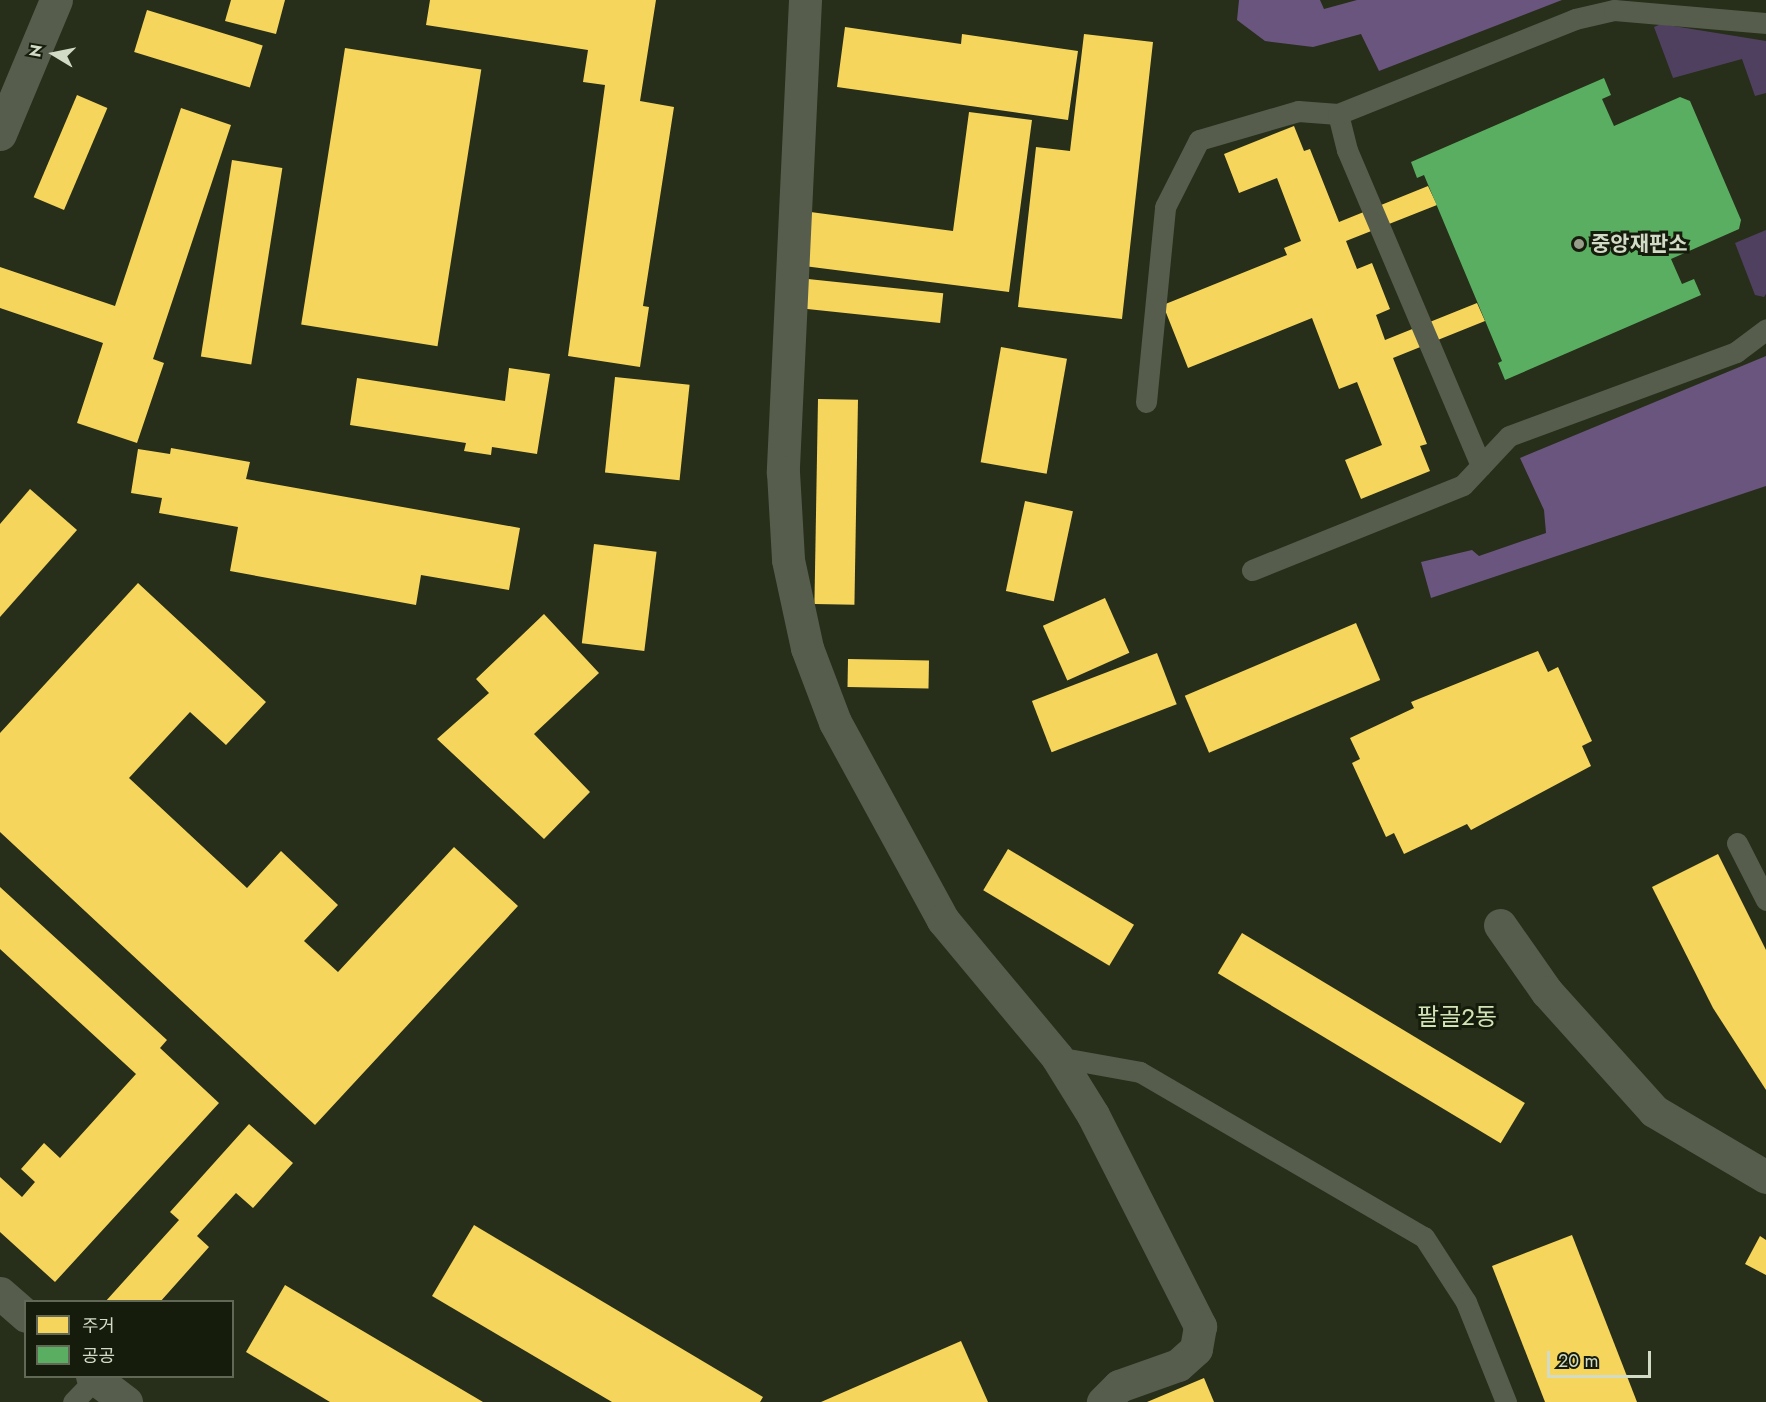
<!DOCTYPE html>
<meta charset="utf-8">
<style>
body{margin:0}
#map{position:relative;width:1766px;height:1402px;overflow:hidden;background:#272e19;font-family:Jost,"Noto Sans KR",sans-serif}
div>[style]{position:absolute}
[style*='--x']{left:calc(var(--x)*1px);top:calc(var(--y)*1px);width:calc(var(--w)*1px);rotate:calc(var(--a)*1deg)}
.green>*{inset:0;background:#504060}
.forest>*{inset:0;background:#69557e}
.homes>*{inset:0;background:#f6d55c;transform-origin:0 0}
.public>*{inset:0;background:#5aae61}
.service>*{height:21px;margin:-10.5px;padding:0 10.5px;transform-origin:10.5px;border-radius:10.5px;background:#575d4d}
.minor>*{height:33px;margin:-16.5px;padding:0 16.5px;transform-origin:16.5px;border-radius:16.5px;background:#575d4d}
.tertiary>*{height:33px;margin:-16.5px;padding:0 16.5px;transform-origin:16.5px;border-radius:16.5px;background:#575d4d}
.dots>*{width:16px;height:16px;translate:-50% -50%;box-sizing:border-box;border:3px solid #161c0c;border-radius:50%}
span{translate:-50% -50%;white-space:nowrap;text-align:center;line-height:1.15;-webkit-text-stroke:6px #161c0c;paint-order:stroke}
.poi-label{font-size:21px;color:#d2dbc5;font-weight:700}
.left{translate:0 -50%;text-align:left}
.quarter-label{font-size:24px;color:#d2e4b7}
.legend{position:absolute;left:24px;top:1300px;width:210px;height:78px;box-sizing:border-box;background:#161c0c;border:2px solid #616856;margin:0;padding:8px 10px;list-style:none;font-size:18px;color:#d2dbc5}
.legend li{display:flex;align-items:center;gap:12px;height:30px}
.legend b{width:30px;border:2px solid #616856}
.north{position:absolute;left:24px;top:24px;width:60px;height:60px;-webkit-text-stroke:4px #161c0c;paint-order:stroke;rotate:280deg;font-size:16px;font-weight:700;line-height:24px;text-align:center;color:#d2dbc5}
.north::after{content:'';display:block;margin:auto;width:21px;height:27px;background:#d2dbc5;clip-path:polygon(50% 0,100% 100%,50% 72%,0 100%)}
.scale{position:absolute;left:1547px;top:1351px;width:104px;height:27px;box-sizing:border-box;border:3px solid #d2dbc5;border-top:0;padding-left:8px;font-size:18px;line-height:21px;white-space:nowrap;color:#d2dbc5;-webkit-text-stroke:4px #161c0c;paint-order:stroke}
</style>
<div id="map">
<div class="green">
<div style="clip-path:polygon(1661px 24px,1766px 41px,1766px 93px,1755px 96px,1742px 59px,1673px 78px,1654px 27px)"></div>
<div style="clip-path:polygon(1766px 230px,1766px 294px,1764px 297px,1755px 295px,1735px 243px)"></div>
</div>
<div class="forest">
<div style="clip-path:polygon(1239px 0,1320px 0,1324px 9px,1357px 0,1562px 0,1379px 71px,1361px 34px,1313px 47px,1265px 41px,1237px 20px)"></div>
<div style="clip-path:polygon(1766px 356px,1766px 486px,1431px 598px,1421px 562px,1472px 550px,1479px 556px,1546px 533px,1544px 510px,1520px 458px)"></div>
</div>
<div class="homes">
<div style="clip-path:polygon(231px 0,285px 0,276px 34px,225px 21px)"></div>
<div style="clip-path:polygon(430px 0,656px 0,640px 101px,674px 107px,643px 306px,649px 307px,640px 367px,568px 356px,605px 85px,583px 82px,588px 50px,426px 25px)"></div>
<div style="left:147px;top:10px;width:121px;height:44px;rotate:17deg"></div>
<div style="clip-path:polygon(845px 27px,961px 44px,962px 34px,1078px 51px,1068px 120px,837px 87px)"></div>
<div style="clip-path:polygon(1084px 34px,1153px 42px,1122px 319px,1018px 307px,1036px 147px,1070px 151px)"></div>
<div style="left:345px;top:48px;width:138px;height:280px;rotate:9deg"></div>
<div style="left:77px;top:95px;width:33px;height:111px;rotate:23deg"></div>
<div style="clip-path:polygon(181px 108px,231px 125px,153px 359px,164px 363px,137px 443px,77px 423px,103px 343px,0 308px,0 267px,115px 306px)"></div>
<div style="clip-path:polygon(969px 112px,1032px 120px,1009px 292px,796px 265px,803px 211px,953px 231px)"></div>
<div style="clip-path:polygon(1294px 126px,1304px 151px,1310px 149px,1339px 222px,1428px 186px,1437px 205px,1346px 241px,1357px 269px,1372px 263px,1390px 309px,1376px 315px,1385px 340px,1477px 303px,1485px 321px,1393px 358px,1427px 444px,1420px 446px,1430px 471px,1361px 499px,1345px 460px,1382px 445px,1357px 382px,1339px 389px,1312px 318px,1188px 368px,1163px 305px,1287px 255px,1284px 248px,1301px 241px,1277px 178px,1239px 193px,1224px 154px)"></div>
<div style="left:232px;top:160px;width:51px;height:199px;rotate:9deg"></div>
<div style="left:808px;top:279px;width:136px;height:30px;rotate:6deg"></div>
<div style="left:1001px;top:347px;width:67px;height:117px;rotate:10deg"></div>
<div style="clip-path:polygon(509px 368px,550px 374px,537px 454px,492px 447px,491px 455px,464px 451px,466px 443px,350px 425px,357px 378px,505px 401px)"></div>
<div style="left:615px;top:377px;width:75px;height:96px;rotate:6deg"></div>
<div style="left:818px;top:399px;width:40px;height:205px;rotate:1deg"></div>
<div style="clip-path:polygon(171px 448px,250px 462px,246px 479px,520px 528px,509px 590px,421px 575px,416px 605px,230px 571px,238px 527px,159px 513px,162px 498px,131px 493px,138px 449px,170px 454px)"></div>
<div style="clip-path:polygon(30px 489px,77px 530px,0 617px,0 524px)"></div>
<div style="left:1025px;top:501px;width:49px;height:92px;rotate:12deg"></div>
<div style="left:594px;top:544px;width:63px;height:100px;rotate:7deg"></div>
<div style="clip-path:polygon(138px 583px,266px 702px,226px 745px,190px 712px,129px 778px,247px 888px,281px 851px,338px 905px,304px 941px,338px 972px,454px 847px,518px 906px,315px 1125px,0 832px,0 733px)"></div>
<div style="left:1105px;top:598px;width:60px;height:68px;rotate:66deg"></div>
<div style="clip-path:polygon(544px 614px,599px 673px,534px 734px,590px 792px,544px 839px,437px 739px,489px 693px,476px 679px)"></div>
<div style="left:1356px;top:623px;width:62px;height:186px;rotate:67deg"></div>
<div style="clip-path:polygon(1538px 651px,1548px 672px,1558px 667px,1592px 741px,1582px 746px,1591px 766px,1471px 830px,1467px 824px,1404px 854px,1394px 833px,1386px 837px,1352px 763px,1360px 759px,1350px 738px,1414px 708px,1411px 702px)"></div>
<div style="left:1157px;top:653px;width:55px;height:134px;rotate:69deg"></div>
<div style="left:848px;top:659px;width:81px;height:28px;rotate:1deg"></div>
<div style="left:1008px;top:849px;width:147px;height:48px;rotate:31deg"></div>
<div style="clip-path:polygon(1718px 854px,1766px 950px,1766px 1090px,1713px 1008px,1652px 887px)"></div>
<div style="clip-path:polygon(0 887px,167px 1040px,160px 1048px,219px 1103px,55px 1282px,0 1232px,0 1177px,22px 1197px,35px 1182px,21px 1169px,44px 1143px,60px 1158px,136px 1074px,0 949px)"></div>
<div style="left:1242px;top:933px;width:330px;height:47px;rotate:31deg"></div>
<div style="clip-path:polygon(249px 1124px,293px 1163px,253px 1208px,236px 1193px,197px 1236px,209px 1247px,160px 1302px,105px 1302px,179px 1220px,170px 1212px)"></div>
<div style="clip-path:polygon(474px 1225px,763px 1397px,760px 1402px,612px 1402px,432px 1296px)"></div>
<div style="clip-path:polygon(1572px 1235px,1637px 1402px,1545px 1402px,1492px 1266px)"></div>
<div style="clip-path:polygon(1760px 1236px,1766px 1240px,1766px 1275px,1745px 1264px)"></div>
<div style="clip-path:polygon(285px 1285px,483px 1402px,330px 1402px,246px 1352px)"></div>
<div style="clip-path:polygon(961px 1341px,988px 1402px,821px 1402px)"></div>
<div style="clip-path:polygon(1204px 1378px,1214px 1402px,1147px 1402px)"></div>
</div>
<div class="public">
<div style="clip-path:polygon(1604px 78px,1611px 95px,1602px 99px,1614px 126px,1680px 97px,1690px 101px,1741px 220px,1739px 229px,1671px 259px,1682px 284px,1694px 279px,1701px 295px,1505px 380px,1498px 363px,1502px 361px,1424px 175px,1417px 178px,1411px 162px)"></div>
</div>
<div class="service">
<div style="--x:1338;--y:114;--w:37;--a:76"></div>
<div style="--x:1347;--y:150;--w:343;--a:67"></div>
<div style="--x:1146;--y:402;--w:196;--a:-84.4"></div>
<div style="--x:1165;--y:207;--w:75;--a:-63.1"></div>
<div style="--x:1199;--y:140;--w:103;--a:-16.3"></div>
<div style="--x:1298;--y:111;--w:40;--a:4.3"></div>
<div style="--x:1338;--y:114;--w:255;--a:-21.8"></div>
<div style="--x:1575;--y:19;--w:40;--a:-13"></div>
<div style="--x:1614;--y:10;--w:153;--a:4.9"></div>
<div style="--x:1252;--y:570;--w:227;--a:-21.9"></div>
<div style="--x:1463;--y:485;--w:67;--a:-46.8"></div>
<div style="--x:1509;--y:436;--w:242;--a:-20.3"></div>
<div style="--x:1736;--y:352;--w:38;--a:-37"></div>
<div style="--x:1737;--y:843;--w:64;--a:63"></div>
<div style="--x:1057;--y:1057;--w:84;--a:10.2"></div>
<div style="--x:1140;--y:1072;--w:328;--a:30.2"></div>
<div style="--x:1424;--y:1237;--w:77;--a:57.1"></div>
<div style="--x:1466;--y:1302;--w:108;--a:68.2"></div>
<div style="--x:73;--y:1402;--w:32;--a:-46"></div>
</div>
<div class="minor">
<div style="--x:805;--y:0;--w:473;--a:92.7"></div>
<div style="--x:783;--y:472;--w:88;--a:86.7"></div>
<div style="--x:788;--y:560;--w:90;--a:77.8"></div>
<div style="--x:807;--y:648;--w:79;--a:69.3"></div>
<div style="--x:835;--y:722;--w:226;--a:61.4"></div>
<div style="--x:943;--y:920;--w:178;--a:50.2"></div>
<div style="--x:1057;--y:1057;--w:68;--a:58.2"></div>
<div style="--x:1093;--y:1115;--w:237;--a:63.1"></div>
<div style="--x:1200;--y:1326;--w:23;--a:100"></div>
<div style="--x:1196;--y:1349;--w:24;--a:138"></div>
<div style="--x:1178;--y:1365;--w:63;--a:160.4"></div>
<div style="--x:1119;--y:1386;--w:23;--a:135"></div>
<div style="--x:1500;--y:925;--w:82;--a:55"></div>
<div style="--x:1547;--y:992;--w:160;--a:48"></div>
<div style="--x:1654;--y:1111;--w:130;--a:30.5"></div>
<div style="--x:0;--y:1293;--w:35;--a:41"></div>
<div style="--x:92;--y:1376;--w:43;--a:37.4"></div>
</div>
<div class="tertiary">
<div style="--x:0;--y:134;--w:145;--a:-67.3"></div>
</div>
<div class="dots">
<div style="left:1579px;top:244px;background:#969e89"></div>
</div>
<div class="poi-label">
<span class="left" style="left:1591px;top:244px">중앙재판소</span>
</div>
<div class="quarter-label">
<span style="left:1457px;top:1017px">팔골2동</span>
</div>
<ul class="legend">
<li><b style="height:16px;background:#f6d55c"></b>주거</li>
<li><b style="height:16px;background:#5aae61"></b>공공</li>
</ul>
<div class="north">N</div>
<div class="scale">20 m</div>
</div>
